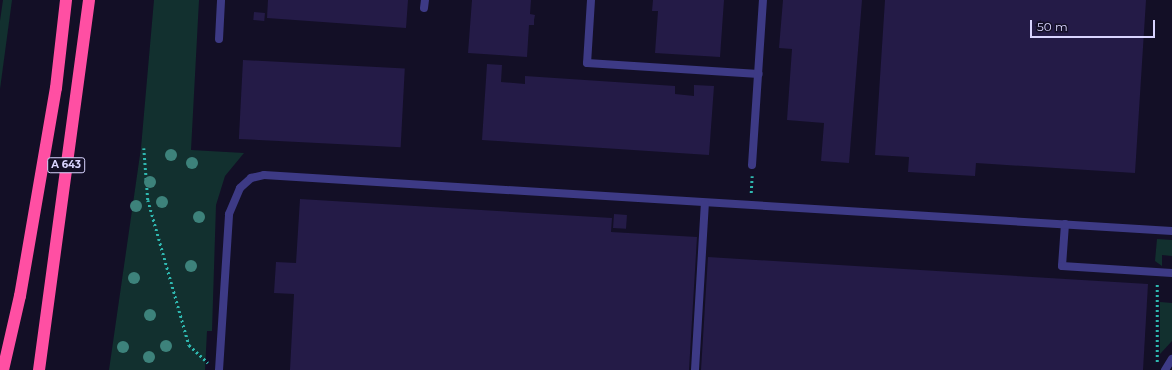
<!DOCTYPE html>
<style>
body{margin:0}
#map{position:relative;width:1172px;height:370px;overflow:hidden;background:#130f26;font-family:Montserrat,sans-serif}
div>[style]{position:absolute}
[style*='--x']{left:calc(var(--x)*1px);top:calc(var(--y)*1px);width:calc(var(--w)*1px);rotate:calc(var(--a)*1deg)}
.green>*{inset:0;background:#12302f}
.building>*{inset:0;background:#241b47;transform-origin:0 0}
.path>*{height:2.5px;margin-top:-1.25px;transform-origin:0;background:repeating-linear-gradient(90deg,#2fb8b0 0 2px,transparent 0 5px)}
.lane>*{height:8px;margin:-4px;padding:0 4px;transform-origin:4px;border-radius:4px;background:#3d3a85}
.highway>*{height:12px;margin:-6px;padding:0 6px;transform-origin:6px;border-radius:6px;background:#ff4fa3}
.trees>*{width:12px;height:12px;margin:-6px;border-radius:50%;background:#3d827b}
span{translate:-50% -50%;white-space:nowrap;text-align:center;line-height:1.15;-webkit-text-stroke:3px #130f26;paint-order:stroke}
.shield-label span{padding:1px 3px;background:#130f26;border:1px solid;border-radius:3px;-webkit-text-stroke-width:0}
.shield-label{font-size:10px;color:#d9d4ff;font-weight:700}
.scale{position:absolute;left:1030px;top:20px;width:125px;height:18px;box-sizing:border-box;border:2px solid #d9d4ff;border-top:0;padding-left:5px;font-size:12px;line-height:14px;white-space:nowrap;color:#d9d4ff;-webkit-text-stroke:3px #130f26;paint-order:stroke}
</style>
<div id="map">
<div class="green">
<div style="clip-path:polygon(3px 0,12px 0,0 89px,0 21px)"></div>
<div style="clip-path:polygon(154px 0,199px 0,191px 150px,244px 153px,225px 176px,216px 205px,212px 331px,207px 331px,205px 370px,109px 370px,141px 148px)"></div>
<div style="clip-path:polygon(1157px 239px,1172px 240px,1172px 256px,1162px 255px,1162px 266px,1155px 261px)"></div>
<div style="clip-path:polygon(1160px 302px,1172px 303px,1172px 341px,1160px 354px)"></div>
</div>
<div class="building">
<div style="clip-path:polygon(268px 0,408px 0,406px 28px,267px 18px)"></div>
<div style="clip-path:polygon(472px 0,531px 0,530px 14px,535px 15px,534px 20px,534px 25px,529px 25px,527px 57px,468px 53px)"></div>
<div style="clip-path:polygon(653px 0,724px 0,720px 57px,655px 53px,658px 11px,652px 11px)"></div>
<div style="clip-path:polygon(783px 0,862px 0,849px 163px,821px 161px,824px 123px,787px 120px,792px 49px,779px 48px)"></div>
<div style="clip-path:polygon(885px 0,1146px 0,1135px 173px,976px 163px,975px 176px,908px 172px,909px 157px,875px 155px)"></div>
<div style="left:254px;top:12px;width:11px;height:8px;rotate:5deg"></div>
<div style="left:243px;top:60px;width:162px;height:79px;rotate:3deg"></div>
<div style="clip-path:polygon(487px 64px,502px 65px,501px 82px,525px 84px,525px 76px,675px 86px,675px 94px,694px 96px,694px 85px,714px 86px,709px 155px,482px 140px)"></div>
<div style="clip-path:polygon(300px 199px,612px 218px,611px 232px,697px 237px,689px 370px,290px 370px,294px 294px,274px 293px,276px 262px,296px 263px)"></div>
<div style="left:614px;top:214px;width:13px;height:14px;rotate:4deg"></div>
<div style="clip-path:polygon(708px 257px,1148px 284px,1143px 370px,701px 370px)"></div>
</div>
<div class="path">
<div style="--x:144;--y:148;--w:52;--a:85.6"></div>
<div style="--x:148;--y:200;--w:151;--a:74.2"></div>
<div style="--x:189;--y:345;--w:26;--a:43"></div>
<div style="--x:751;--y:193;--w:17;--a:-87"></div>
<div style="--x:1157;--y:362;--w:79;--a:-90"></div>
</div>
<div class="lane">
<div style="--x:591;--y:0;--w:63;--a:93.6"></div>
<div style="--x:587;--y:63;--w:172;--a:3.7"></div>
<div style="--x:424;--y:8;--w:8;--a:-83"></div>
<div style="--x:219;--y:39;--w:39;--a:-87"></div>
<div style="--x:752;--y:165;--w:165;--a:-86.2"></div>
<div style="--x:1065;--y:224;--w:42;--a:94.1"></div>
<div style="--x:1062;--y:266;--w:110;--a:3.6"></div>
<div style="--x:219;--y:370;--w:156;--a:-86.3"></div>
<div style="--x:229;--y:214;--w:28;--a:-67"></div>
<div style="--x:240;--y:188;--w:15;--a:-42"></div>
<div style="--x:251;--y:178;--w:13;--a:-13"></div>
<div style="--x:264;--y:175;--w:910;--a:3.53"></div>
<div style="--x:695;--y:370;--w:167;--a:-86.6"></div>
<div style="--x:1165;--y:370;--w:13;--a:-58"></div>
</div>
<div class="highway">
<div style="--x:3;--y:370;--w:76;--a:-77.1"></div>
<div style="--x:20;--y:296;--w:211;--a:-80.2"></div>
<div style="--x:56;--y:88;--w:89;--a:-83.5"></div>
<div style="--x:39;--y:370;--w:373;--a:-82.3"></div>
</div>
<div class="trees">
<div style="left:171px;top:155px"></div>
<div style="left:192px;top:163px"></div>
<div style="left:150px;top:182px"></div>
<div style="left:162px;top:202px"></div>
<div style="left:136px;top:206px"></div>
<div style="left:199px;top:217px"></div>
<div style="left:191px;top:266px"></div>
<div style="left:134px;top:278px"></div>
<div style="left:150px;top:315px"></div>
<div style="left:166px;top:346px"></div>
<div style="left:123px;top:347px"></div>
<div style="left:149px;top:357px"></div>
</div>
<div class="shield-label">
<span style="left:66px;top:165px">A 643</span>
</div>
<div class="scale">50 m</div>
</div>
